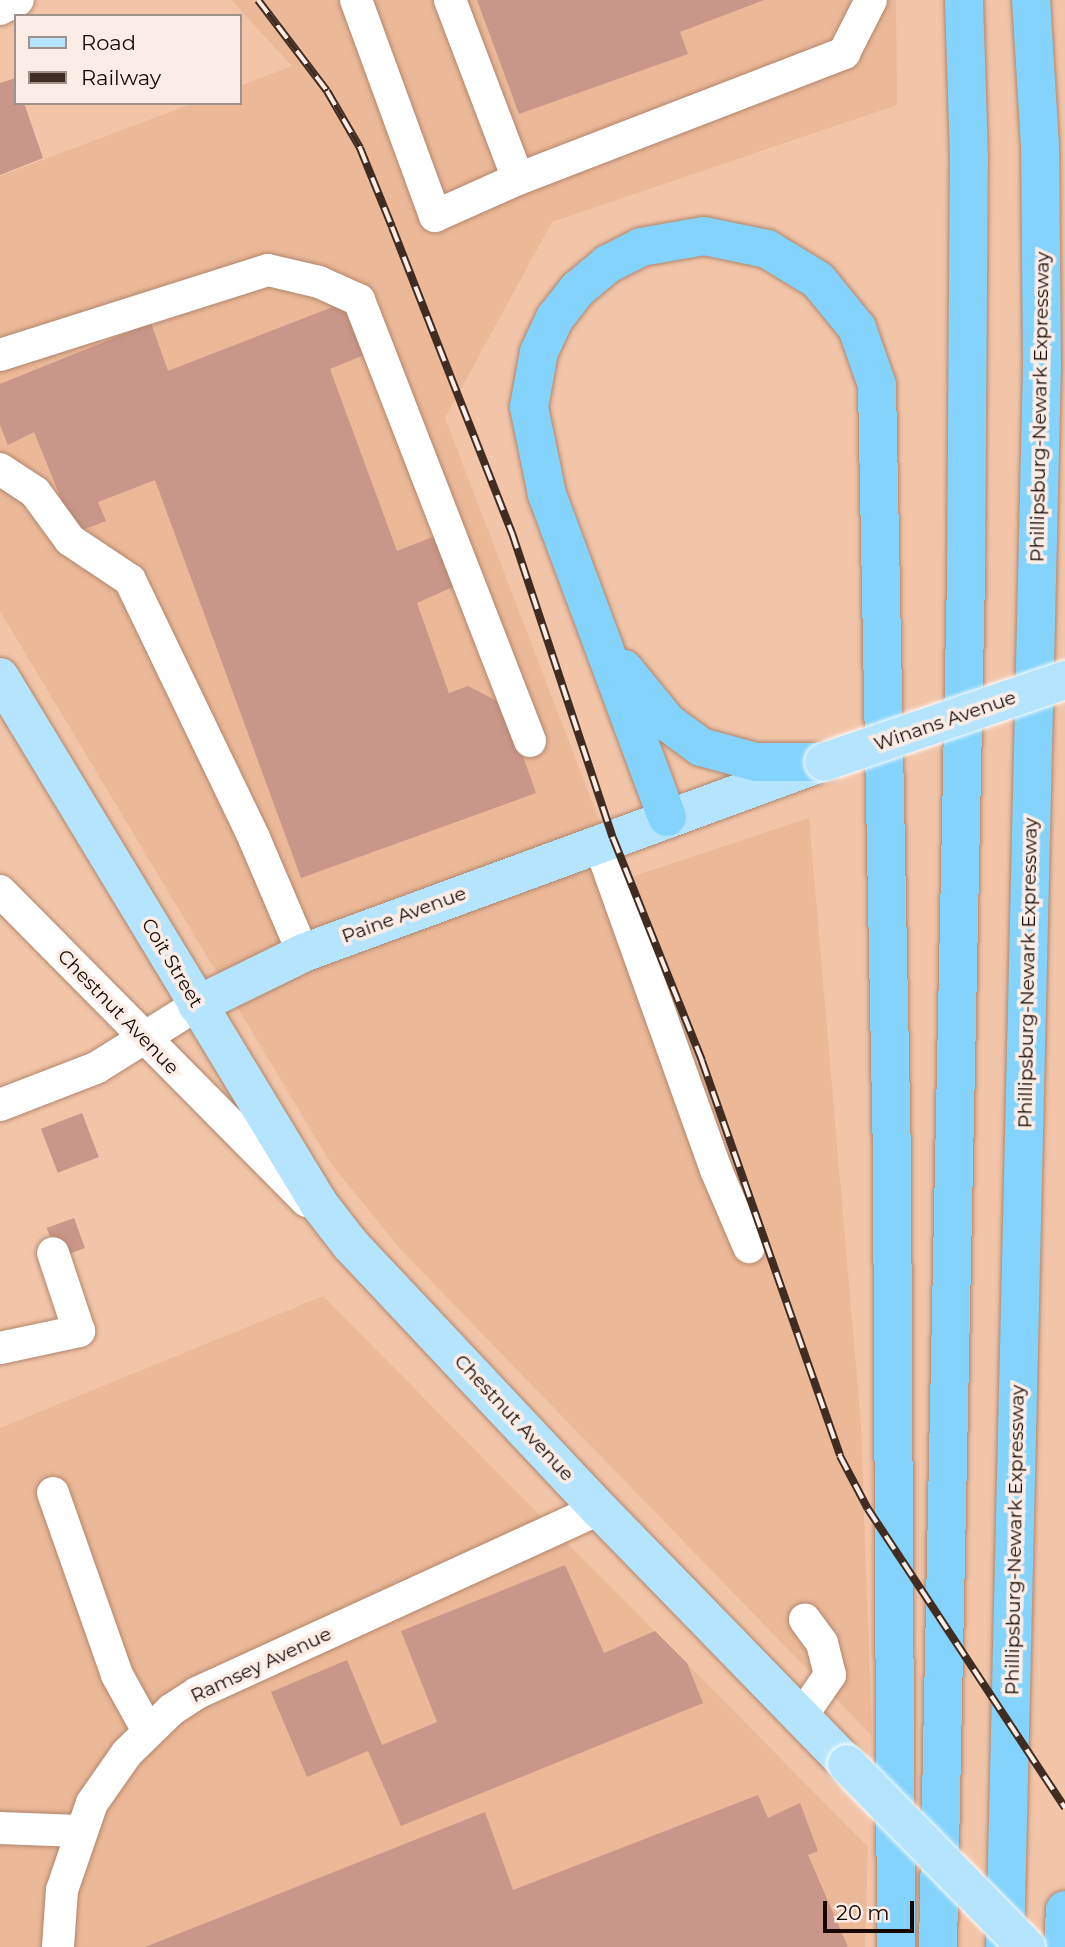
<!DOCTYPE html>
<style>
body{margin:0}
#map{position:relative;width:1065px;height:1947px;overflow:hidden;background:#f2c5a9;font-family:Montserrat,sans-serif}
div>[style]{position:absolute}
[style*='--x']{left:calc(var(--x)*1px);top:calc(var(--y)*1px);width:calc(var(--w)*1px);rotate:calc(var(--a)*1deg)}
.built>*{inset:0;background:#ebb898}
.building>*{inset:0;background:#c9968a;transform-origin:0 0}
.roads{filter:drop-shadow(0 0 2px #b0866c) drop-shadow(0 0 2px #b0866c)}
.minor>*{height:32px;margin:-16px;padding:0 16px;transform-origin:16px;border-radius:16px;background:#fff}
.major>*{height:38px;margin:-19px;padding:0 19px;transform-origin:19px;border-radius:19px;background:#b5e5fe}
.highway>*{height:38px;margin:-19px;padding:0 19px;transform-origin:19px;border-radius:19px;background:#84d3fd}
.rail>*{height:8px;margin-top:-4px;transform-origin:0;background:repeating-linear-gradient(90deg,#fbede5 0 16px,#412c22 0 32px);box-sizing:border-box;border-block:2px solid #412c22}
.bridges{filter:drop-shadow(0 0 2px #fff) drop-shadow(0 0 2px #fff)}
.major-bridge>*{height:38px;margin:-19px;padding:0 19px;transform-origin:19px;border-radius:19px;background:#b5e5fe}
span{translate:-50% -50%;white-space:nowrap;text-align:center;line-height:1.15;-webkit-text-stroke:7px #fbede5;paint-order:stroke}
.street-label{font-size:19px;color:#170802}
.legend{position:absolute;left:14px;top:14px;width:228px;height:91px;box-sizing:border-box;background:#fbede5;border:2px solid #a0918a;margin:0;padding:9px 12px;list-style:none;font-size:21px;color:#170802}
.legend li{display:flex;align-items:center;gap:14px;height:35px}
.legend b{width:35px;border:2px solid #a0918a}
.scale{position:absolute;left:823px;top:1901px;width:91px;height:32px;box-sizing:border-box;border:4px solid #170802;border-top:0;padding-left:9px;font-size:21px;line-height:24px;white-space:nowrap;color:#170802;-webkit-text-stroke:5px #fbede5;paint-order:stroke}
</style>
<div id="map">
<div class="built">
<div style="clip-path:polygon(231px 0,896px 0,897px 105px,552px 222px,445px 418px,622px 880px,809px 818px,861px 1425px,872px 1736px,402px 1251px,332px 1165px,0 611px,0 176px,194px 103px,240px 103px,240px 86px,292px 66px)"></div>
<div style="clip-path:polygon(323px 1296px,868px 1847px,865px 1947px,0 1947px,0 1428px)"></div>
</div>
<div class="building">
<div style="clip-path:polygon(477px 0,764px 0,680px 32px,688px 54px,519px 114px)"></div>
<div style="clip-path:polygon(16px 78px,16px 103px,24px 103px,43px 158px,0 175px,0 83px)"></div>
<div style="clip-path:polygon(343px 303px,364px 355px,330px 369px,397px 551px,435px 536px,455px 586px,417px 603px,449px 693px,468px 686px,497px 701px,505px 722px,511px 722px,536px 793px,301px 878px,155px 480px,98px 502px,106px 521px,75px 533px,34px 432px,8px 445px,0 425px,0 384px,151px 323px,168px 371px)"></div>
<div style="left:82px;top:1113px;width:47px;height:44px;rotate:69deg"></div>
<div style="left:74px;top:1218px;width:32px;height:29px;rotate:70deg"></div>
<div style="clip-path:polygon(565px 1565px,604px 1653px,655px 1631px,687px 1663px,703px 1703px,401px 1826px,368px 1751px,307px 1777px,271px 1692px,347px 1660px,382px 1745px,437px 1722px,401px 1631px)"></div>
<div style="clip-path:polygon(758px 1795px,768px 1818px,800px 1803px,818px 1851px,808px 1855px,848px 1947px,145px 1947px,485px 1812px,513px 1890px)"></div>
</div>
<div class="roads">
<div class="minor">
<div style="--x:356;--y:0;--w:230;--a:69.9"></div>
<div style="--x:435;--y:216;--w:91;--a:-24"></div>
<div style="--x:450;--y:0;--w:191;--a:69.2"></div>
<div style="--x:518;--y:179;--w:350;--a:-21.1"></div>
<div style="--x:844;--y:53;--w:59;--a:-63"></div>
<div style="--x:0;--y:9;--w:20;--a:-27"></div>
<div style="--x:0;--y:355;--w:281;--a:-17.6"></div>
<div style="--x:268;--y:270;--w:52;--a:13.2"></div>
<div style="--x:319;--y:282;--w:44;--a:24.2"></div>
<div style="--x:359;--y:300;--w:473;--a:68.8"></div>
<div style="--x:0;--y:469;--w:42;--a:33.3"></div>
<div style="--x:35;--y:492;--w:59;--a:53.9"></div>
<div style="--x:70;--y:540;--w:72;--a:33.7"></div>
<div style="--x:130;--y:580;--w:286;--a:64.3"></div>
<div style="--x:254;--y:838;--w:125;--a:66.9"></div>
<div style="--x:599;--y:843;--w:347;--a:70.3"></div>
<div style="--x:716;--y:1170;--w:84;--a:66.8"></div>
<div style="--x:0;--y:891;--w:436;--a:45.3"></div>
<div style="--x:0;--y:1105;--w:103;--a:-21.1"></div>
<div style="--x:96;--y:1068;--w:119;--a:-32"></div>
<div style="--x:0;--y:1348;--w:81;--a:-12.1"></div>
<div style="--x:79;--y:1331;--w:82;--a:-108.4"></div>
<div style="--x:53;--y:1493;--w:193;--a:70.6"></div>
<div style="--x:117;--y:1675;--w:64;--a:61"></div>
<div style="--x:801;--y:1717;--w:51;--a:-55.4"></div>
<div style="--x:830;--y:1675;--w:33;--a:-104"></div>
<div style="--x:822;--y:1643;--w:29;--a:-126"></div>
<div style="--x:0;--y:1828;--w:79;--a:2.2"></div>
<div style="--x:58;--y:1947;--w:57;--a:-86"></div>
<div style="--x:62;--y:1890;--w:92;--a:-71"></div>
<div style="--x:92;--y:1803;--w:61;--a:-55"></div>
<div style="--x:127;--y:1753;--w:62;--a:-44.3"></div>
<div style="--x:171;--y:1710;--w:31;--a:-33"></div>
<div style="--x:197;--y:1693;--w:442;--a:-24.6"></div>
</div>
<div class="major">
<div style="--x:0;--y:677;--w:616;--a:58.81"></div>
<div style="--x:319;--y:1204;--w:51;--a:52.2"></div>
<div style="--x:350;--y:1244;--w:364;--a:46.8"></div>
<div style="--x:599;--y:1509;--w:356;--a:45.8"></div>
<div style="--x:197;--y:1005;--w:118;--a:-26.1"></div>
<div style="--x:303;--y:953;--w:549;--a:-20.15"></div>
</div>
<div class="highway">
<div style="--x:624;--y:669;--w:68;--a:50.9"></div>
<div style="--x:667;--y:722;--w:42;--a:36.3"></div>
<div style="--x:701;--y:747;--w:57;--a:15.3"></div>
<div style="--x:756;--y:762;--w:68;--a:0"></div>
<div style="--x:667;--y:817;--w:345;--a:-110.4"></div>
<div style="--x:547;--y:494;--w:89;--a:-101.7"></div>
<div style="--x:529;--y:407;--w:56;--a:-79.7"></div>
<div style="--x:539;--y:352;--w:38;--a:-65"></div>
<div style="--x:555;--y:318;--w:37;--a:-52"></div>
<div style="--x:578;--y:289;--w:39;--a:-40"></div>
<div style="--x:608;--y:264;--w:37;--a:-27"></div>
<div style="--x:641;--y:247;--w:64;--a:-9.9"></div>
<div style="--x:704;--y:236;--w:64;--a:11.7"></div>
<div style="--x:767;--y:249;--w:60;--a:31.3"></div>
<div style="--x:818;--y:280;--w:62;--a:50.9"></div>
<div style="--x:857;--y:328;--w:60;--a:70.7"></div>
<div style="--x:877;--y:385;--w:777;--a:88.89"></div>
<div style="--x:892;--y:1162;--w:785;--a:89.71"></div>
<div style="--x:938;--y:1947;--w:1374;--a:-88.83"></div>
<div style="--x:966;--y:573;--w:415;--a:-89.6"></div>
<div style="--x:969;--y:158;--w:158;--a:-91.8"></div>
<div style="--x:1005;--y:1947;--w:1579;--a:-88.66"></div>
<div style="--x:1042;--y:368;--w:222;--a:-90.5"></div>
<div style="--x:1040;--y:146;--w:146;--a:-93.5"></div>
<div style="--x:1063;--y:1947;--w:37;--a:-87"></div>
</div>
</div>
<div class="rail">
<div style="--x:258;--y:0;--w:114;--a:52.8"></div>
<div style="--x:327;--y:91;--w:66;--a:59.9"></div>
<div style="--x:360;--y:148;--w:85;--a:67.9"></div>
<div style="--x:392;--y:227;--w:329;--a:68.6"></div>
<div style="--x:512;--y:533;--w:321;--a:71.7"></div>
<div style="--x:613;--y:838;--w:240;--a:68.2"></div>
<div style="--x:702;--y:1061;--w:418;--a:70.7"></div>
<div style="--x:840;--y:1456;--w:60;--a:62.2"></div>
<div style="--x:868;--y:1509;--w:358;--a:56.6"></div>
</div>
<div class="bridges">
<div class="major-bridge">
<div style="--x:824;--y:762;--w:255;--a:-18.8"></div>
<div style="--x:847;--y:1764;--w:256;--a:45.6"></div>
</div>
</div>
<div class="street-label">
<span style="left:1040px;top:407px;rotate:-89deg">Phillipsburg-Newark Expressway</span>
<span style="left:945px;top:721px;rotate:-19deg">Winans Avenue</span>
<span style="left:404px;top:915px;rotate:-20deg">Paine Avenue</span>
<span style="left:172px;top:963px;rotate:59deg">Coit Street</span>
<span style="left:1028px;top:973px;rotate:-89deg">Phillipsburg-Newark Expressway</span>
<span style="left:118px;top:1012px;rotate:46deg">Chestnut Avenue</span>
<span style="left:514px;top:1418px;rotate:47deg">Chestnut Avenue</span>
<span style="left:1015px;top:1540px;rotate:-89deg">Phillipsburg-Newark Expressway</span>
<span style="left:261px;top:1665px;rotate:-25deg">Ramsey Avenue</span>
</div>
<ul class="legend">
<li><b style="height:9px;background:#b5e5fe"></b>Road</li>
<li><b style="height:9px;background:#412c22"></b>Railway</li>
</ul>
<div class="scale">20 m</div>
</div>
